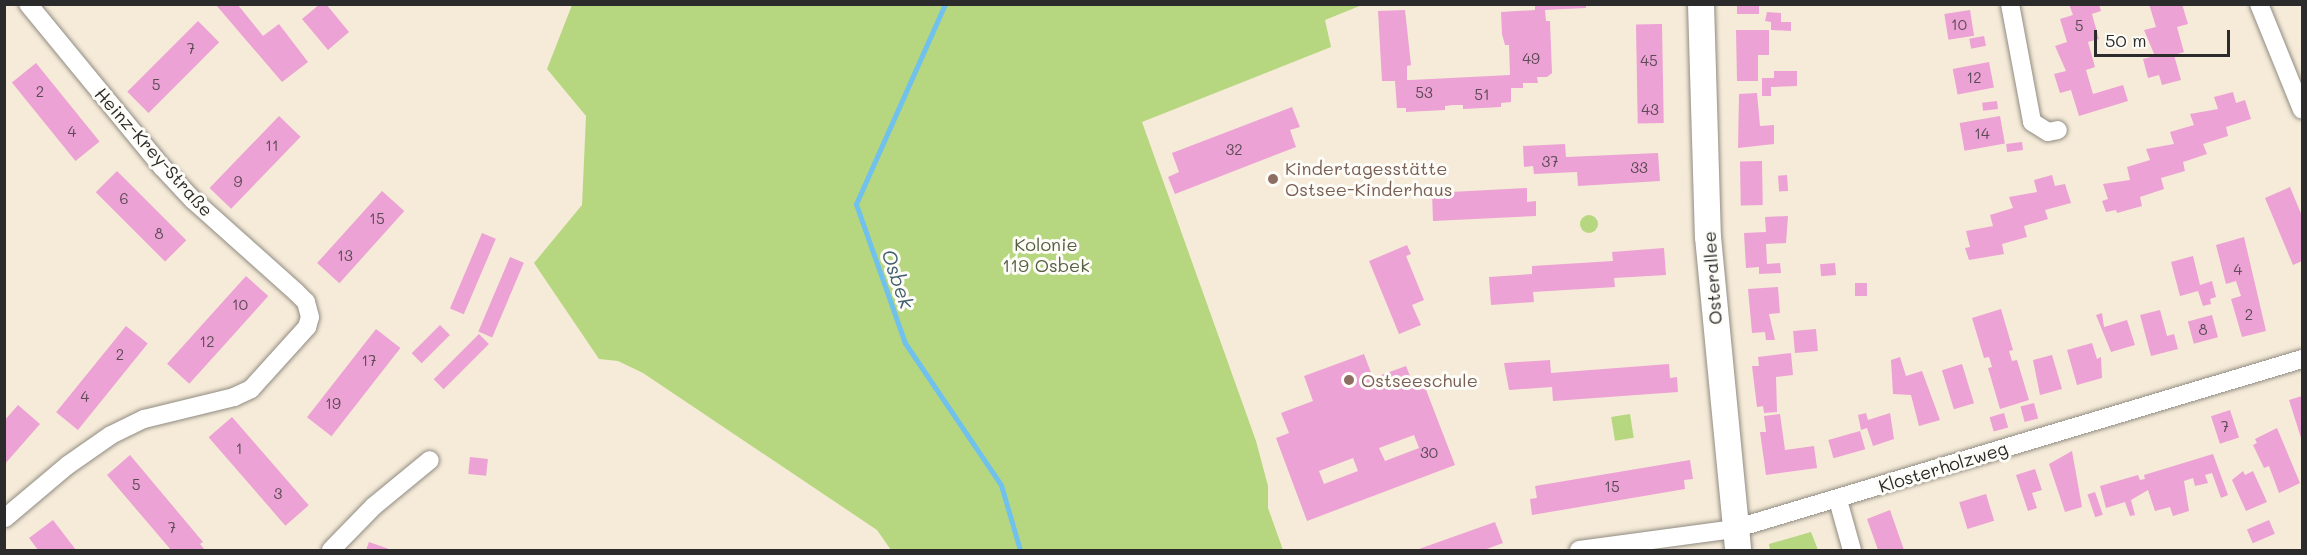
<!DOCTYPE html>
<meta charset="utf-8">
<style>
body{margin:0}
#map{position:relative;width:2307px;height:555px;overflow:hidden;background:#f6ebd8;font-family:Mali,sans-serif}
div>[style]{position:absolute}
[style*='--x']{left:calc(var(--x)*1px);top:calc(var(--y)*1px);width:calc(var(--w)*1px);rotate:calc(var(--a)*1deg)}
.green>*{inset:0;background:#b6d77f;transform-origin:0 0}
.round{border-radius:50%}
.stream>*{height:5px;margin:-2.5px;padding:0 2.5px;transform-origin:2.5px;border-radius:2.5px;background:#70c1ec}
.building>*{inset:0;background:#eca2d4;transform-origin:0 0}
.roads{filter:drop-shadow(0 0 2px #908b82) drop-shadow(0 0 2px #908b82)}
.street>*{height:18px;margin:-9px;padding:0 9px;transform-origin:9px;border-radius:9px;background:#fff}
.secondary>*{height:26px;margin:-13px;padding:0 13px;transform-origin:13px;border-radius:13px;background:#fff}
.dots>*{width:16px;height:16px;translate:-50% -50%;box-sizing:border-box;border:3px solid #fdfcf7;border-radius:50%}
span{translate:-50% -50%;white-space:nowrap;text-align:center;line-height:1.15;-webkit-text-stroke:6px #fdfcf7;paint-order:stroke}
.number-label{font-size:15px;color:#5b4955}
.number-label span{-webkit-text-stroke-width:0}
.street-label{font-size:18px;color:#2b2b2b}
.education-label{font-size:18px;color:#785e54}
.left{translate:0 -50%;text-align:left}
.park-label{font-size:18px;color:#555f44}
.water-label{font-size:20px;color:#43606f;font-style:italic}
.frame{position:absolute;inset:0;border:6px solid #2b2b2b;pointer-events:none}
.scale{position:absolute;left:2094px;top:30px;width:136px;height:27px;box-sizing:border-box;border:3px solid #2b2b2b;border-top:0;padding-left:8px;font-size:18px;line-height:21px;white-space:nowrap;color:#2b2b2b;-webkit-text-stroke:4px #fdfcf7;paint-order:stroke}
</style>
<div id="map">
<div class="green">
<div style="clip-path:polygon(572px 5px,1362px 5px,1325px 20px,1331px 47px,1142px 122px,1256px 441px,1268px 486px,1268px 508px,1283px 550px,891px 550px,877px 530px,643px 373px,618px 361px,599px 359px,534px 263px,582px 205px,586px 116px,547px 69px)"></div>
<div class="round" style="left:1580px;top:215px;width:18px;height:18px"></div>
<div style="left:1630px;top:414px;width:24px;height:19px;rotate:81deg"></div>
<div style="clip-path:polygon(1811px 532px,1818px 550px,1770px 550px,1769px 544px)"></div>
</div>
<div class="stream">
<div style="--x:945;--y:4;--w:219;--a:114"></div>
<div style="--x:856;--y:204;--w:147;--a:70.6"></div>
<div style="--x:905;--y:343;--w:171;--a:55.9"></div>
<div style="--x:1001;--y:485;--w:68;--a:73.7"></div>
</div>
<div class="building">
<div style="clip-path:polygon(320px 4px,326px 4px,349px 32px,328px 50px,302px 19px)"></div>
<div style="clip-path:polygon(1535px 4px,1586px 4px,1586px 8px,1545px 10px,1546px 21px,1550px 21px,1552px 73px,1547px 77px,1537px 77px,1538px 83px,1523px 83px,1523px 88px,1511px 88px,1511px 102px,1501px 103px,1501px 107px,1463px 109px,1463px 105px,1453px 105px,1445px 106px,1445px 110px,1406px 112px,1406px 108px,1397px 108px,1395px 81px,1382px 81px,1378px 11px,1405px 10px,1411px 65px,1407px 66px,1407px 80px,1411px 80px,1510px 75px,1509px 45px,1505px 45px,1502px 34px,1501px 12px,1535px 10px)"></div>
<div style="clip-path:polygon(2069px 4px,2099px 4px,2101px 11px,2092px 14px,2099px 39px,2088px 42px,2095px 67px,2086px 70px,2093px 94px,2123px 85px,2128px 101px,2079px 116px,2071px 90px,2060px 93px,2054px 74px,2066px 71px,2055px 46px,2067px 42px,2060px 19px,2073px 15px)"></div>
<div style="clip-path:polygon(2149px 4px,2182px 4px,2188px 24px,2177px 27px,2184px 52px,2174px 55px,2181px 80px,2162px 85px,2159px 75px,2148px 78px,2143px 59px,2155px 56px,2144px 30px,2156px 27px)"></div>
<div style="clip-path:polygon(216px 5px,238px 5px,263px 36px,279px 24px,308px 62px,282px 82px)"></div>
<div style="left:1737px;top:5px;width:22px;height:9px"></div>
<div style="left:1970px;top:10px;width:26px;height:26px;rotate:81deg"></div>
<div style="clip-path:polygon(1767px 12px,1781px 13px,1781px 22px,1791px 22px,1791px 31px,1771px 30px,1771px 22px,1765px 21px)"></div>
<div style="left:198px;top:21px;width:30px;height:100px;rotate:45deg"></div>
<div style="left:1662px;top:24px;width:99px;height:26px;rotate:89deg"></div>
<div style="clip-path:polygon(1736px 30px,1769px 30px,1769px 55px,1758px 55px,1758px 81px,1737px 81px)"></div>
<div style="left:1984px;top:36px;width:10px;height:15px;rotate:79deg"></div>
<div style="left:1989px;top:62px;width:26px;height:37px;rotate:79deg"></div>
<div style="left:36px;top:63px;width:101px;height:31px;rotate:51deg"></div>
<div style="clip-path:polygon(1774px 71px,1797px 71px,1797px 86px,1771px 87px,1771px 96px,1762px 96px,1762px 78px,1774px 78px)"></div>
<div style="clip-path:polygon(2233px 92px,2236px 103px,2245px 100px,2251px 119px,2226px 127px,2228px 136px,2203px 144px,2207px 154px,2183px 162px,2185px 171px,2161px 178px,2164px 189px,2140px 197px,2142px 206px,2117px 213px,2116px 210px,2106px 212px,2102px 201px,2108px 199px,2103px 184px,2130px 180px,2127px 167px,2150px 160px,2146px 149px,2174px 144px,2170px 132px,2194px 125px,2190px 114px,2218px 109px,2214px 97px)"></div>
<div style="clip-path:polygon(1757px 93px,1760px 126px,1774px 125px,1774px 144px,1738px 148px,1739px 94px)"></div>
<div style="left:1997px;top:101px;width:8px;height:15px;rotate:83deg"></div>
<div style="clip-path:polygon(1292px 107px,1300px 127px,1290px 130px,1296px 147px,1175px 194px,1168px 177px,1179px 172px,1172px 153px)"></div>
<div style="left:279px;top:116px;width:30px;height:100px;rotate:44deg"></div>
<div style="left:2000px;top:116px;width:28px;height:41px;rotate:80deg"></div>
<div style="left:2022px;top:142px;width:8px;height:16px;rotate:83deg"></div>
<div style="clip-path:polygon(1565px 144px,1566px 157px,1658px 153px,1660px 181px,1578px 186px,1577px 172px,1534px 174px,1533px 166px,1524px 167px,1523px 146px)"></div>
<div style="left:1762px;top:161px;width:44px;height:22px;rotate:89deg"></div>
<div style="left:117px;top:171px;width:98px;height:30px;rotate:45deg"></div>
<div style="left:1787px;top:175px;width:16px;height:9px;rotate:86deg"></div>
<div style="clip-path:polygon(2052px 175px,2055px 186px,2065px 184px,2071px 203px,2045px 210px,2048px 219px,2024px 226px,2027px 237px,2002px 244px,2004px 254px,1969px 260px,1965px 248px,1970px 247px,1966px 231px,1993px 226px,1990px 215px,2013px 208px,2009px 197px,2037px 192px,2034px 180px)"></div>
<div style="clip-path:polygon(2290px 187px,2302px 216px,2302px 261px,2293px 265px,2265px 198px)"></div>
<div style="clip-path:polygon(1527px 188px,1527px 202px,1536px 201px,1536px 216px,1433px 221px,1432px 193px)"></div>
<div style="left:382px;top:191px;width:30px;height:97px;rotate:42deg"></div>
<div style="clip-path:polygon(1788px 216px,1786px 243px,1766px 244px,1767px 264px,1780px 263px,1781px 273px,1759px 274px,1759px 267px,1746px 268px,1744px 233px,1766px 232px,1765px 217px)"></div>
<div style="left:482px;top:233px;width:15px;height:82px;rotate:23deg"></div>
<div style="clip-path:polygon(2244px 237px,2266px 331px,2242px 337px,2231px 299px,2241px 296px,2236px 281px,2226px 284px,2216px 245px)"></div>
<div style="clip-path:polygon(1407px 245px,1411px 254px,1406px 256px,1424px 300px,1412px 305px,1421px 325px,1399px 334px,1369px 261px)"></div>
<div style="clip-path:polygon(1664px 248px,1666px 275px,1614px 278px,1615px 287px,1533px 292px,1534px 302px,1491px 305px,1489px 277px,1532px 274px,1532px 266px,1613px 261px,1612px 252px)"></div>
<div style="clip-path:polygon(2193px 256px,2200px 285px,2212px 281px,2216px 297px,2210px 299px,2211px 304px,2203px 306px,2198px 291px,2180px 296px,2171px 262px)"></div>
<div style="left:510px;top:257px;width:15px;height:81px;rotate:23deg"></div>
<div style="left:1835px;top:263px;width:12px;height:15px;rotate:85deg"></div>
<div style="left:246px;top:276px;width:30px;height:118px;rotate:42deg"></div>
<div style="left:1855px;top:283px;width:12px;height:13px"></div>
<div style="clip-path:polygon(1778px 287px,1780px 313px,1769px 314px,1775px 340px,1766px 340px,1765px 332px,1752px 333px,1748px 289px)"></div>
<div style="clip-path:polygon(2001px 309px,2013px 350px,2009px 351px,2012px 361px,2017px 360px,2029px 400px,2000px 409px,1988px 368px,1992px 367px,1989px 357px,1984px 358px,1972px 318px)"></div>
<div style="clip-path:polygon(2160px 310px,2167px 336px,2174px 334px,2178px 349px,2151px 356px,2140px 315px)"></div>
<div style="clip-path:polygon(2102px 313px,2104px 327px,2127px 320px,2135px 345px,2111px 352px,2096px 315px)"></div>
<div style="left:2212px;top:315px;width:23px;height:25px;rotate:75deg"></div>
<div style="left:440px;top:325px;width:14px;height:40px;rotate:45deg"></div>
<div style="left:126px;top:326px;width:28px;height:111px;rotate:39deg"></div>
<div style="left:376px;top:329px;width:31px;height:112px;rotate:38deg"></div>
<div style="left:1816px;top:329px;width:22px;height:23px;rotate:85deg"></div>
<div style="left:479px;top:334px;width:14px;height:64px;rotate:45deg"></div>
<div style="clip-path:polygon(2092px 343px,2097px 359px,2101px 357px,2102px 378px,2077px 385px,2067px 350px)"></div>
<div style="clip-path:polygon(1791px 353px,1793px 375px,1776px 377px,1777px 412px,1764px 413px,1763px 406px,1757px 407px,1752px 366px,1759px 366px,1758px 357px)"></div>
<div style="clip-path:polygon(evenodd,1364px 354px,1373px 378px,1406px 366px,1414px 386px,1423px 382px,1455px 465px,1307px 521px,1276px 438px,1289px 433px,1281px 413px,1313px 401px,1304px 376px,1364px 354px,1414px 435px,1419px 448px,1385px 461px,1379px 448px,1414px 435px,1364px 354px,1353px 458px,1358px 471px,1324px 484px,1319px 471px,1353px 458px)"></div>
<div style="clip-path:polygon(2052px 355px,2062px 389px,2040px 395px,2033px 360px)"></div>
<div style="clip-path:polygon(1900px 357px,1906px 376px,1922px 371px,1940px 420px,1919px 426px,1911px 395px,1893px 394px,1891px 360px)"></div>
<div style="clip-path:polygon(1550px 360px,1551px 373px,1669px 364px,1670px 378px,1677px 377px,1678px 392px,1553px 401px,1552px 387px,1509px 390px,1504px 363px)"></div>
<div style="left:1962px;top:364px;width:41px;height:21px;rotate:73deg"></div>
<div style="clip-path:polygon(2302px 396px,2302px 441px,2289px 400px)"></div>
<div style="left:2034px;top:403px;width:16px;height:14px;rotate:75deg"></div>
<div style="clip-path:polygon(18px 405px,40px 424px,4px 465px,4px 421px)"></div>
<div style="left:2230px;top:410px;width:29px;height:20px;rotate:72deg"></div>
<div style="clip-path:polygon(1866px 413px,1868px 420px,1890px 413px,1894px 439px,1873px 446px,1867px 428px,1861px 430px,1858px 415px)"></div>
<div style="left:2004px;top:413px;width:15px;height:15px;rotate:74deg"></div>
<div style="clip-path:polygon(1780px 414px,1785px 450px,1814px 446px,1817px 468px,1766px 475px,1760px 432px,1766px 432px,1764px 416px)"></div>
<div style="left:232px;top:417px;width:117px;height:31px;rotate:49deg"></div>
<div style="clip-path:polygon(2277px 428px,2300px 483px,2279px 493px,2269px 466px,2264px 468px,2253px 445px,2257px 443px,2255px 439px)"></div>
<div style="left:1860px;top:431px;width:19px;height:33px;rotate:74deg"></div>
<div style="clip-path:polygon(2072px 451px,2082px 507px,2065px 512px,2049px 464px)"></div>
<div style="clip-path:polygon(2213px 454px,2228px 495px,2221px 498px,2212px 473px,2205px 475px,2208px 483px,2195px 486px,2193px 478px,2184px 481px,2189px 511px,2173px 516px,2170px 507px,2155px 511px,2148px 490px,2131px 500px,2135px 515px,2130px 516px,2125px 502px,2106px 508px,2100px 486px,2138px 475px,2140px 480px,2145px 479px,2144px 475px)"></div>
<div style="clip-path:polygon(130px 455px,203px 542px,200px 544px,205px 550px,171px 550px,107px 475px)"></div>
<div style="left:470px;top:457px;width:18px;height:17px;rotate:6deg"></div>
<div style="clip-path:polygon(1690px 460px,1693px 479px,1684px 480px,1685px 489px,1532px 515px,1530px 499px,1537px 498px,1535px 486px)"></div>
<div style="clip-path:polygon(2035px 469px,2042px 490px,2032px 493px,2037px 508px,2028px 511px,2016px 475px)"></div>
<div style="clip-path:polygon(2243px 471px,2245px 475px,2253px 471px,2267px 502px,2246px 511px,2232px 480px)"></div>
<div style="left:2095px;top:492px;width:24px;height:8px;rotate:71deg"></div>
<div style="left:1986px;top:494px;width:28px;height:28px;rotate:73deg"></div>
<div style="clip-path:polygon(1890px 510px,1904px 550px,1878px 550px,1867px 519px)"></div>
<div style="clip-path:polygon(53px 520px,76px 550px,38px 550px,29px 538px)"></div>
<div style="left:2269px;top:520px;width:15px;height:24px;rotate:67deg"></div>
<div style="clip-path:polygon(1495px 522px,1503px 543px,1484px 550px,1416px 550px)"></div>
<div style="clip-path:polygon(369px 542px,392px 550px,366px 550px)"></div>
</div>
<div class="roads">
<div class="street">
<div style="--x:2010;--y:4;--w:120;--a:79.4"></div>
<div style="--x:2032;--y:122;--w:19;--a:32"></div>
<div style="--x:2048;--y:132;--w:10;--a:-11"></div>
<div style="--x:2259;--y:4;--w:114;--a:67.9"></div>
<div style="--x:1838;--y:500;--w:52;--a:74.4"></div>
<div style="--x:5;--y:518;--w:82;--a:-40.1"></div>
<div style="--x:68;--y:465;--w:52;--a:-34.9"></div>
<div style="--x:111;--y:435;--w:37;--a:-26"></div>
<div style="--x:144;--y:419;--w:93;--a:-13.7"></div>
<div style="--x:234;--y:397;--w:19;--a:-25"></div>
<div style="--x:251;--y:389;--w:84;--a:-47.9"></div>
<div style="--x:307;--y:327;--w:10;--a:-73"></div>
<div style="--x:310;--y:317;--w:16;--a:-105"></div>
<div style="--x:306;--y:302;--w:14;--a:-135"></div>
<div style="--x:296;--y:292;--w:138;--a:-138.2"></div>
<div style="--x:193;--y:200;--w:45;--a:-133.2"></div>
<div style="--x:162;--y:167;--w:211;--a:-129.4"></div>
<div style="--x:331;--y:550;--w:62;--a:-45.7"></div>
<div style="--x:374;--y:506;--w:72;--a:-39.4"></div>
<div style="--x:1579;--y:550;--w:156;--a:-7.7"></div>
<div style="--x:1734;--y:529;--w:593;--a:-16.66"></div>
</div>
<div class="secondary">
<div style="--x:1701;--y:4;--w:233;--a:88.3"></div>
<div style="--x:1708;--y:237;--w:314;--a:84.5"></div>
</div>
</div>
<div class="dots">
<div style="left:1273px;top:179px;background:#8d6e63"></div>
<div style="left:1349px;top:380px;background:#8d6e63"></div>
</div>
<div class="number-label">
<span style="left:1959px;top:25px">10</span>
<span style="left:2079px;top:26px">5</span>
<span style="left:191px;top:49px">7</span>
<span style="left:1531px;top:59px">49</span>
<span style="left:1649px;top:61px">45</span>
<span style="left:1974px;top:78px">12</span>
<span style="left:156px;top:85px">5</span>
<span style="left:40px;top:92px">2</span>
<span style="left:1424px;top:93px">53</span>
<span style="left:1482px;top:95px">51</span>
<span style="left:1650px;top:110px">43</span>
<span style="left:72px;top:132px">4</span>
<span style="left:1982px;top:134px">14</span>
<span style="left:272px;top:146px">11</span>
<span style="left:1234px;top:150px">32</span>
<span style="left:1550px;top:162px">37</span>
<span style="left:1639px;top:168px">33</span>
<span style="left:238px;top:182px">9</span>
<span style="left:124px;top:199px">6</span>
<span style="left:377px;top:219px">15</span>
<span style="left:159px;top:234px">8</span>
<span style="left:345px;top:256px">13</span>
<span style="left:2238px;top:270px">4</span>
<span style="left:240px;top:305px">10</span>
<span style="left:2249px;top:315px">2</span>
<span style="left:2203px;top:330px">8</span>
<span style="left:207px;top:342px">12</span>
<span style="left:120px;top:355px">2</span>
<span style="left:369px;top:361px">17</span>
<span style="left:85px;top:397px">4</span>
<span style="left:333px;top:404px">19</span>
<span style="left:2225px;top:427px">7</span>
<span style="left:239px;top:449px">1</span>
<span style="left:1429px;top:453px">30</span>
<span style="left:136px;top:485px">5</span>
<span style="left:1612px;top:487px">15</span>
<span style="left:278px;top:494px">3</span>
<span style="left:172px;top:528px">7</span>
</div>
<div class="street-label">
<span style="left:154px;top:152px;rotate:48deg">Heinz-Krey-Straße</span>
<span style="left:1712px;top:278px;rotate:-94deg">Osterallee</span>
<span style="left:1943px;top:467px;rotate:-17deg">Klosterholzweg</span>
</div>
<div class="education-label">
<span class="left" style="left:1285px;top:179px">Kindertagesstätte<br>Ostsee-Kinderhaus</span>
<span class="left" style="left:1361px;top:380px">Ostseeschule</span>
</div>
<div class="park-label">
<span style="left:1046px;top:255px">Kolonie<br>119 Osbek</span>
</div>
<div class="water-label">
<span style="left:898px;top:279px;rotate:71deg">Osbek</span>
</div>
<div class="frame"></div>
<div class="scale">50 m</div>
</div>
